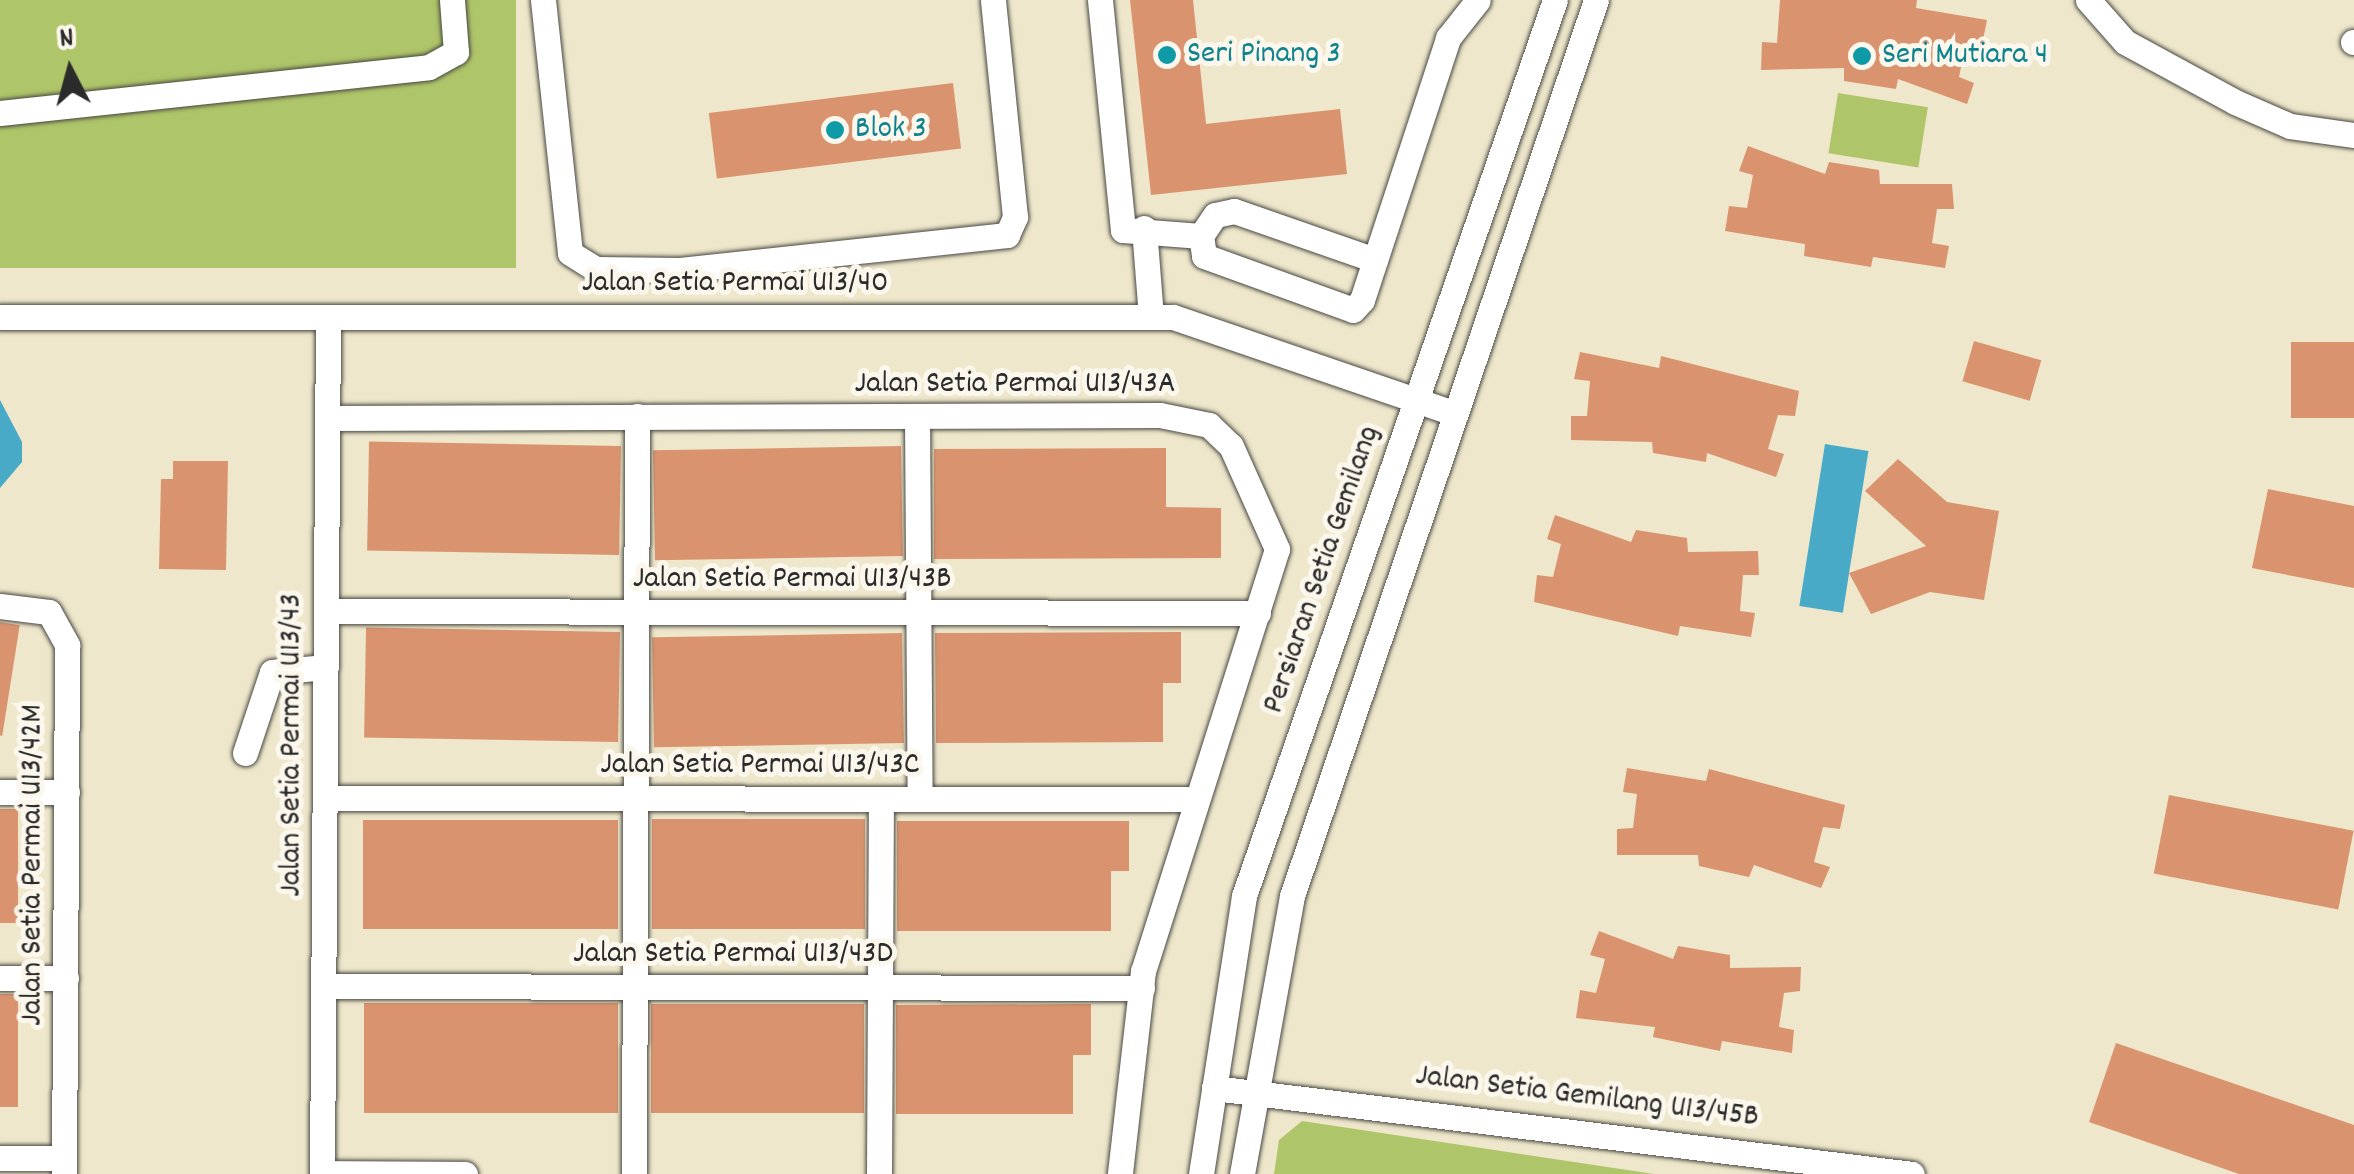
<!DOCTYPE html>
<style>
body{margin:0}
#map{position:relative;width:2354px;height:1174px;overflow:hidden;background:#eee7cb;font-family:Dekko,sans-serif}
div>[style]{position:absolute}
[style*='--x']{left:calc(var(--x)*1px);top:calc(var(--y)*1px);width:calc(var(--w)*1px);rotate:calc(var(--a)*1deg)}
.green>*{inset:0;background:#afc569;transform-origin:0 0}
.water>*{inset:0;background:#49aac8;transform-origin:0 0}
.building>*{inset:0;background:#d9946f;transform-origin:0 0}
.roads{filter:drop-shadow(0 0 2px #484743) drop-shadow(0 0 2px #484743)}
.minor>*{height:25px;margin:-12.5px;padding:0 12.5px;transform-origin:12.5px;border-radius:12.5px;background:#fff}
.dots>*{width:28px;height:28px;translate:-50% -50%;box-sizing:border-box;border:5px solid #fbf7ec;border-radius:50%}
span{translate:-50% -50%;white-space:nowrap;text-align:center;line-height:1.15;-webkit-text-stroke:10px #fbf7ec;paint-order:stroke}
.culture-label{font-size:32px;color:#0d838f}
.left{translate:0 -50%;text-align:left}
.street-label{font-size:32px;color:#2b2b2b}
.north{position:absolute;left:20px;top:20px;width:100px;height:100px;-webkit-text-stroke:8px #fbf7ec;paint-order:stroke;rotate:354deg;font-size:28px;font-weight:700;line-height:40px;text-align:center;color:#2b2b2b}
.north::after{content:'';display:block;margin:auto;width:35px;height:45px;background:#2b2b2b;clip-path:polygon(50% 0,100% 100%,50% 72%,0 100%)}
</style>
<div id="map">
<div class="green">
<div style="left:0;top:0;width:516px;height:268px"></div>
<div style="left:1838px;top:93px;width:91px;height:61px;rotate:9deg"></div>
<div style="clip-path:polygon(1302px 1121px,1654px 1174px,1274px 1174px,1279px 1140px)"></div>
</div>
<div class="water">
<div style="clip-path:polygon(0 400px,22px 442px,22px 462px,0 488px)"></div>
<div style="left:1825px;top:444px;width:44px;height:164px;rotate:9deg"></div>
</div>
<div class="building">
<div style="clip-path:polygon(1130px 0,1193px 0,1206px 124px,1340px 109px,1347px 174px,1151px 195px)"></div>
<div style="clip-path:polygon(1780px 0,1917px 0,1916px 8px,1987px 20px,1982px 45px,1966px 43px,1959px 77px,1974px 83px,1967px 104px,1898px 79px,1896px 89px,1844px 81px,1844px 68px,1761px 70px,1762px 42px,1777px 43px)"></div>
<div style="left:953px;top:83px;width:66px;height:246px;rotate:83deg"></div>
<div style="clip-path:polygon(1748px 146px,1825px 174px,1829px 162px,1879px 170px,1880px 184px,1952px 184px,1954px 209px,1937px 209px,1932px 243px,1949px 246px,1945px 268px,1873px 257px,1871px 267px,1804px 256px,1805px 244px,1725px 231px,1729px 206px,1747px 208px,1753px 175px,1739px 171px)"></div>
<div style="left:1974px;top:341px;width:70px;height:42px;rotate:16deg"></div>
<div style="left:2354px;top:342px;width:76px;height:63px;rotate:90deg"></div>
<div style="clip-path:polygon(1580px 352px,1659px 368px,1661px 356px,1799px 391px,1795px 416px,1778px 415px,1768px 449px,1784px 454px,1776px 477px,1707px 453px,1706px 462px,1653px 453px,1652px 442px,1571px 440px,1571px 416px,1587px 416px,1590px 381px,1574px 379px)"></div>
<div style="left:621px;top:446px;width:109px;height:252px;rotate:91deg"></div>
<div style="left:901px;top:446px;width:110px;height:248px;rotate:89deg"></div>
<div style="clip-path:polygon(1166px 448px,1166px 507px,1221px 508px,1221px 558px,934px 559px,934px 449px)"></div>
<div style="clip-path:polygon(1898px 459px,1947px 502px,1999px 511px,1984px 600px,1930px 592px,1871px 614px,1849px 573px,1926px 546px,1865px 491px)"></div>
<div style="clip-path:polygon(173px 461px,228px 461px,226px 570px,159px 569px,161px 479px,173px 479px)"></div>
<div style="clip-path:polygon(2268px 489px,2354px 506px,2354px 588px,2252px 568px)"></div>
<div style="clip-path:polygon(1555px 515px,1631px 542px,1636px 530px,1687px 538px,1688px 552px,1758px 551px,1759px 575px,1743px 575px,1740px 611px,1755px 613px,1751px 637px,1680px 626px,1678px 636px,1534px 602px,1537px 575px,1553px 577px,1561px 544px,1547px 539px)"></div>
<div style="left:0;top:622px;width:20px;height:112px;rotate:9deg"></div>
<div style="left:620px;top:632px;width:110px;height:254px;rotate:91deg"></div>
<div style="clip-path:polygon(1181px 632px,1181px 683px,1163px 683px,1163px 742px,936px 743px,935px 633px)"></div>
<div style="left:902px;top:633px;width:110px;height:250px;rotate:89deg"></div>
<div style="clip-path:polygon(1627px 768px,1706px 781px,1709px 769px,1845px 805px,1840px 829px,1823px 827px,1814px 862px,1830px 867px,1821px 888px,1754px 865px,1749px 877px,1699px 866px,1698px 855px,1617px 855px,1617px 829px,1633px 828px,1637px 794px,1623px 792px)"></div>
<div style="left:2169px;top:795px;width:188px;height:80px;rotate:11deg"></div>
<div style="left:0;top:809px;width:18px;height:114px"></div>
<div style="left:652px;top:819px;width:213px;height:110px"></div>
<div style="left:363px;top:820px;width:255px;height:109px"></div>
<div style="clip-path:polygon(897px 821px,1129px 821px,1129px 871px,1111px 871px,1111px 931px,897px 931px)"></div>
<div style="clip-path:polygon(1599px 931px,1673px 959px,1678px 946px,1730px 955px,1730px 968px,1801px 967px,1800px 991px,1784px 993px,1779px 1027px,1794px 1030px,1792px 1053px,1722px 1041px,1720px 1051px,1653px 1037px,1655px 1027px,1576px 1018px,1580px 990px,1596px 993px,1605px 959px,1590px 955px)"></div>
<div style="left:0;top:994px;width:18px;height:113px"></div>
<div style="left:364px;top:1003px;width:254px;height:110px"></div>
<div style="left:651px;top:1004px;width:213px;height:109px"></div>
<div style="clip-path:polygon(1091px 1004px,1091px 1055px,1073px 1055px,1073px 1114px,896px 1114px,896px 1005px)"></div>
<div style="clip-path:polygon(2116px 1043px,2354px 1125px,2354px 1174px,2239px 1174px,2089px 1122px)"></div>
</div>
<div class="roads">
<div class="minor">
<div style="--x:543;--y:0;--w:254;--a:83.9"></div>
<div style="--x:570;--y:253;--w:31;--a:32"></div>
<div style="--x:596;--y:269;--w:84;--a:0.7"></div>
<div style="--x:680;--y:270;--w:329;--a:-6.1"></div>
<div style="--x:1007;--y:235;--w:20;--a:-66"></div>
<div style="--x:1015;--y:217;--w:218;--a:-95.8"></div>
<div style="--x:1100;--y:0;--w:231;--a:84.3"></div>
<div style="--x:1123;--y:230;--w:78;--a:4.4"></div>
<div style="--x:2088;--y:0;--w:56;--a:48.6"></div>
<div style="--x:2125;--y:42;--w:125;--a:28.6"></div>
<div style="--x:2235;--y:102;--w:60;--a:23.6"></div>
<div style="--x:2290;--y:126;--w:65;--a:8"></div>
<div style="--x:2353;--y:42;--w:1;--a:0"></div>
<div style="--x:0;--y:113;--w:431;--a:-6.1"></div>
<div style="--x:429;--y:67;--w:31;--a:-29"></div>
<div style="--x:456;--y:52;--w:52;--a:-94.4"></div>
<div style="--x:1144;--y:228;--w:88;--a:85.5"></div>
<div style="--x:1375;--y:260;--w:149;--a:-160.8"></div>
<div style="--x:1234;--y:211;--w:19;--a:168"></div>
<div style="--x:1215;--y:215;--w:25;--a:124"></div>
<div style="--x:1201;--y:236;--w:20;--a:81"></div>
<div style="--x:1204;--y:256;--w:158;--a:19.9"></div>
<div style="--x:1353;--y:310;--w:13;--a:-48"></div>
<div style="--x:1362;--y:300;--w:276;--a:-71.8"></div>
<div style="--x:1448;--y:38;--w:48;--a:-51.7"></div>
<div style="--x:0;--y:317;--w:1173;--a:0"></div>
<div style="--x:1173;--y:317;--w:297;--a:18.9"></div>
<div style="--x:917;--y:417;--w:382;--a:89.6"></div>
<div style="--x:327;--y:418;--w:833;--a:-0.21"></div>
<div style="--x:1160;--y:415;--w:50;--a:11.5"></div>
<div style="--x:1209;--y:425;--w:30;--a:44"></div>
<div style="--x:1231;--y:446;--w:113;--a:65.9"></div>
<div style="--x:1277;--y:549;--w:443;--a:107.6"></div>
<div style="--x:1143;--y:971;--w:204;--a:96.5"></div>
<div style="--x:0;--y:606;--w:49;--a:7"></div>
<div style="--x:49;--y:612;--w:38;--a:61"></div>
<div style="--x:67;--y:645;--w:529;--a:90.32"></div>
<div style="--x:326;--y:611;--w:932;--a:0.12"></div>
<div style="--x:245;--y:753;--w:85;--a:-71.6"></div>
<div style="--x:272;--y:672;--w:54;--a:-5.3"></div>
<div style="--x:0;--y:792;--w:67;--a:0"></div>
<div style="--x:325;--y:798;--w:869;--a:0.07"></div>
<div style="--x:0;--y:978;--w:66;--a:0"></div>
<div style="--x:323;--y:986;--w:819;--a:0.14"></div>
<div style="--x:1214;--y:1088;--w:703;--a:7.02"></div>
<div style="--x:0;--y:1158;--w:63;--a:0"></div>
<div style="--x:322;--y:1173;--w:143;--a:0.4"></div>
<div style="--x:322;--y:1174;--w:857;--a:-89.6"></div>
<div style="--x:634;--y:1174;--w:758;--a:-89.77"></div>
<div style="--x:879;--y:1174;--w:375;--a:-89.7"></div>
<div style="--x:1201;--y:1174;--w:281;--a:-81.2"></div>
<div style="--x:1244;--y:896;--w:948;--a:-70.86"></div>
<div style="--x:1242;--y:1174;--w:282;--a:-79.8"></div>
<div style="--x:1292;--y:896;--w:946;--a:-71.26"></div>
</div>
</div>
<div class="dots">
<div style="left:1167px;top:55px;background:#0f9aa8"></div>
<div style="left:1862px;top:56px;background:#0f9aa8"></div>
<div style="left:835px;top:130px;background:#0f9aa8"></div>
</div>
<div class="culture-label">
<span class="left" style="left:1187px;top:55px">Seri Pinang 3</span>
<span class="left" style="left:1882px;top:56px">Seri Mutiara 4</span>
<span class="left" style="left:855px;top:130px">Blok 3</span>
</div>
<div class="street-label">
<span style="left:735px;top:284px">Jalan Setia Permai U13/40</span>
<span style="left:1015px;top:385px">Jalan Setia Permai U13/43A</span>
<span style="left:1323px;top:570px;rotate:-71deg">Persiaran Setia Gemilang</span>
<span style="left:792px;top:580px">Jalan Setia Permai U13/43B</span>
<span style="left:293px;top:745px;rotate:-90deg">Jalan Setia Permai U13/43</span>
<span style="left:760px;top:766px">Jalan Setia Permai U13/43C</span>
<span style="left:34px;top:865px;rotate:-90deg">Jalan Setia Permai U13/42M</span>
<span style="left:733px;top:955px">Jalan Setia Permai U13/43D</span>
<span style="left:1587px;top:1098px;rotate:7deg">Jalan Setia Gemilang U13/45B</span>
</div>
<div class="north">N</div>
</div>
